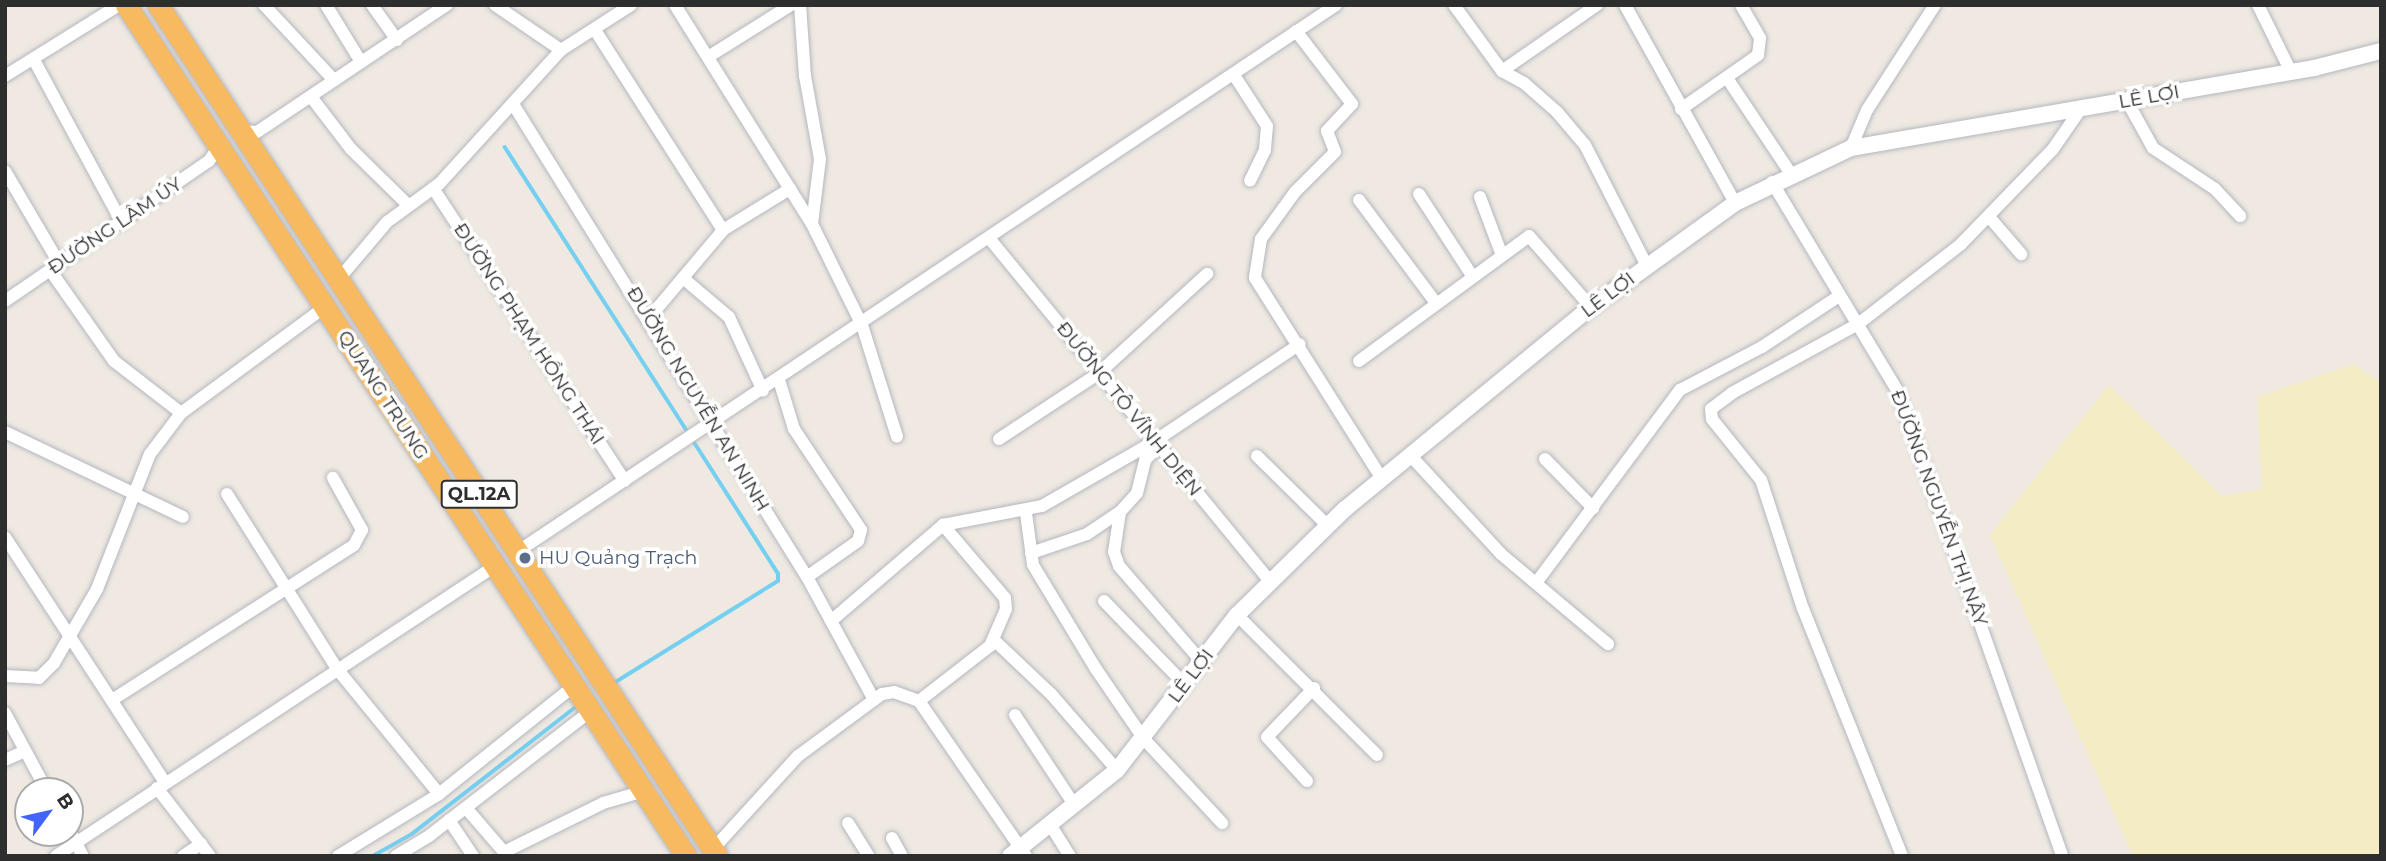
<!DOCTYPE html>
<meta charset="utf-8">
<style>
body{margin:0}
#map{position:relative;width:2386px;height:861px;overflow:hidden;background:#efe9e1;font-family:Montserrat,sans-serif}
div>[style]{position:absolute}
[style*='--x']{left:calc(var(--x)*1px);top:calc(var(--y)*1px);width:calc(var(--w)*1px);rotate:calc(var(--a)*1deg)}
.sand>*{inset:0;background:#f3ecc5}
.stream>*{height:3.5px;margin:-1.75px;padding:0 1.75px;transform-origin:1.75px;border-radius:1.75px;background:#75cff0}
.roads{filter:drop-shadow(0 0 2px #b4b7c1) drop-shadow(0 0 2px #b4b7c1)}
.minor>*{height:12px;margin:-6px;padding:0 6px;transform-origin:6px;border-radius:6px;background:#fff}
.tertiary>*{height:16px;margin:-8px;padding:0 8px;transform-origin:8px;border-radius:8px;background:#fff}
.trunk>*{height:21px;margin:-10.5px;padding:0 10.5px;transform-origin:10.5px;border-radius:10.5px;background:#f8ba60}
.dots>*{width:19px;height:19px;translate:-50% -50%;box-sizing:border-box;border:4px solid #fff;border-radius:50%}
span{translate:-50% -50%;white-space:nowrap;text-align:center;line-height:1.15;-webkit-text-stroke:7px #fff;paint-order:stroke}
.shield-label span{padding:2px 5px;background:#fff;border:2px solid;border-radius:5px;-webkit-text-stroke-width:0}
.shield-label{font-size:18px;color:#2e2e2e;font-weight:700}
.street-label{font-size:19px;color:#2e2e2e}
.service-label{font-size:19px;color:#4e5e75}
.left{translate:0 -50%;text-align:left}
.frame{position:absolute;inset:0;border:7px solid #2e2e2e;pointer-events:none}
.north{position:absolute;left:14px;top:777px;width:70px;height:70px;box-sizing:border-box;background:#fff;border:2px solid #ababab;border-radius:50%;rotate:57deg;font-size:19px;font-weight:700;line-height:28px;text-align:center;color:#2e2e2e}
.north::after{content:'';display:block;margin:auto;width:24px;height:32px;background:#4264fb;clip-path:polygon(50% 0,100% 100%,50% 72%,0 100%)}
</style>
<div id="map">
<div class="sand">
<div style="clip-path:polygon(2354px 364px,2381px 383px,2381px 856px,2133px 856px,1990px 535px,2109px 385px,2222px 496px,2262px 489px,2257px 397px)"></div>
</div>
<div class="stream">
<div style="--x:505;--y:147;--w:335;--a:57.3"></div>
<div style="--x:614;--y:683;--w:193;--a:-31.9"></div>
<div style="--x:778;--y:581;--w:7;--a:-90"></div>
<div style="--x:778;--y:574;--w:154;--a:-122.6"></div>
<div style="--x:373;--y:856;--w:45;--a:-29.4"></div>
<div style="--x:412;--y:834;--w:207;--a:-37.8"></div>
</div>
<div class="roads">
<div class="minor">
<div style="--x:264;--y:5;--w:103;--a:47"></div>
<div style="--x:326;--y:5;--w:67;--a:58.4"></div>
<div style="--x:372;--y:5;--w:43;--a:54.5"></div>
<div style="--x:495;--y:5;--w:80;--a:34.3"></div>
<div style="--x:675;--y:5;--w:258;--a:58"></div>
<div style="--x:800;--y:5;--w:71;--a:86"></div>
<div style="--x:805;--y:76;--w:84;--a:79.8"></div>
<div style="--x:820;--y:159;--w:65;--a:97"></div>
<div style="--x:812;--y:224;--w:113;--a:63.7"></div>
<div style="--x:862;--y:325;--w:117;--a:72.6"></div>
<div style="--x:1454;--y:5;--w:82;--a:54"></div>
<div style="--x:1502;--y:71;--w:25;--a:29"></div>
<div style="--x:1524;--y:83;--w:44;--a:41.3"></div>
<div style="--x:1557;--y:112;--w:43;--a:49.7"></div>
<div style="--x:1585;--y:145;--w:136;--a:62.9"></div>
<div style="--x:1625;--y:5;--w:227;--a:60.9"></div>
<div style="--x:2258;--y:5;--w:75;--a:63.8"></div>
<div style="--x:595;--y:30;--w:237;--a:57.4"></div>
<div style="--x:1296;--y:31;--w:92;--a:52.5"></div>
<div style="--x:1352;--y:104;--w:37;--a:133"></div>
<div style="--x:1327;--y:131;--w:22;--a:69"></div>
<div style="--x:1335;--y:152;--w:57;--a:135"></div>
<div style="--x:1295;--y:192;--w:58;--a:125.9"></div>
<div style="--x:1261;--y:239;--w:39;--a:99"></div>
<div style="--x:1255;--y:278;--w:236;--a:57.7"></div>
<div style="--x:708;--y:57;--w:98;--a:-32.1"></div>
<div style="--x:34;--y:60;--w:185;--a:61.6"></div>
<div style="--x:1502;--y:71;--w:116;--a:-34.8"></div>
<div style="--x:1234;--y:75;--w:61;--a:57.1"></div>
<div style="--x:1267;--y:126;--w:24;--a:95"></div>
<div style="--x:1265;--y:150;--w:34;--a:116"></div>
<div style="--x:5;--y:76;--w:134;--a:-31.9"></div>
<div style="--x:1727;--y:78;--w:115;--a:56.3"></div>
<div style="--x:312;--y:98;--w:64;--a:52.6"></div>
<div style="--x:351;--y:149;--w:81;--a:44.5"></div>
<div style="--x:2127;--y:101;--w:54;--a:61"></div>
<div style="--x:2153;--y:148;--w:74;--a:33.5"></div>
<div style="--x:2215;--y:189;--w:37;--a:47"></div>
<div style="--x:513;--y:104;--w:557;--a:58.14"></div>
<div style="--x:807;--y:577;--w:140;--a:61.4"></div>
<div style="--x:1681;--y:109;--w:94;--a:-35"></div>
<div style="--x:1758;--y:55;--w:17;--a:-83"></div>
<div style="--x:1760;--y:38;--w:38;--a:-120"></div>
<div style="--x:240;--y:131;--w:17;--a:3"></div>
<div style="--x:257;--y:132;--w:229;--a:-33.8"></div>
<div style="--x:1851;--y:148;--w:41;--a:-67.2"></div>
<div style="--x:1867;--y:110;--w:125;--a:-57.1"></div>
<div style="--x:5;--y:171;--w:107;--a:59.6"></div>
<div style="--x:1772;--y:182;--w:245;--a:59"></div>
<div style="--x:1898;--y:392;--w:492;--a:70.5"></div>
<div style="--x:433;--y:188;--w:350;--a:56.8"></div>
<div style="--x:1419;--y:194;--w:99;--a:57"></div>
<div style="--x:1480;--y:197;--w:60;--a:69.4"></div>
<div style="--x:1359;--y:200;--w:129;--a:53.2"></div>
<div style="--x:1990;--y:218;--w:48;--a:49.3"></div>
<div style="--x:989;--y:238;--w:443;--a:50.7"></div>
<div style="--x:50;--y:270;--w:111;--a:54.9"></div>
<div style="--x:114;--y:361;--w:85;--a:37.8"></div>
<div style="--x:683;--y:278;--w:60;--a:40.3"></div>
<div style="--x:729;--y:317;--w:81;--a:65.3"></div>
<div style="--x:338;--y:280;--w:76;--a:-49.8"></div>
<div style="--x:387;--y:222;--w:64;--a:-36.2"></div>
<div style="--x:439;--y:184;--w:181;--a:-47.7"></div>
<div style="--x:561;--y:50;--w:83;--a:-32.7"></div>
<div style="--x:5;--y:301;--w:247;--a:-34.5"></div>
<div style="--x:209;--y:161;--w:18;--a:-56"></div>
<div style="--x:649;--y:318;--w:115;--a:-49.9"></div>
<div style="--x:723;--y:230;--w:79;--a:-31.5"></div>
<div style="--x:1359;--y:361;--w:211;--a:-36.3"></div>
<div style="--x:1529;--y:236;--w:94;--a:48.9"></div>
<div style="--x:779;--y:380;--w:51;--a:73"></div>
<div style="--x:794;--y:429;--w:121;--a:56.4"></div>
<div style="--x:861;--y:530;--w:11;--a:105"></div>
<div style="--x:858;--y:541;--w:62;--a:144.8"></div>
<div style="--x:5;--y:432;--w:197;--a:25.5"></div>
<div style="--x:999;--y:439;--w:120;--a:-33.4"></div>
<div style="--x:1099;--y:373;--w:147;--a:-42.5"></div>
<div style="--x:1410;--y:455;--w:134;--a:47.4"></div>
<div style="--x:1501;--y:554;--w:140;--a:40.1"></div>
<div style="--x:1257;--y:456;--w:98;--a:44.6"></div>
<div style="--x:1545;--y:459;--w:69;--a:45.6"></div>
<div style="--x:227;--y:494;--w:208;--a:57.8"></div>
<div style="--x:338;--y:670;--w:160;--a:50.8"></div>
<div style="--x:1120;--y:512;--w:40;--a:98.5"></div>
<div style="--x:1114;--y:552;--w:15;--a:70"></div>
<div style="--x:1119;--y:566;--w:127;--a:49.2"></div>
<div style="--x:1026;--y:513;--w:52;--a:82.3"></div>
<div style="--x:1033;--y:565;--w:122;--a:58.8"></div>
<div style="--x:1096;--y:669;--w:85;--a:55.6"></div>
<div style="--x:1144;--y:739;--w:115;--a:47.1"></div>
<div style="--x:5;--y:537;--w:293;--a:56.9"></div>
<div style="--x:517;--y:552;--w:985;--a:-33.74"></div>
<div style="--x:1031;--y:553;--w:59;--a:-18.7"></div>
<div style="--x:1087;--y:534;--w:40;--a:-34"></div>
<div style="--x:1120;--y:512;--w:25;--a:-48"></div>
<div style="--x:1137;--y:493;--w:34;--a:-76"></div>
<div style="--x:1145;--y:460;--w:20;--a:-45"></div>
<div style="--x:1536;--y:583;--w:241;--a:-53.3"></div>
<div style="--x:1680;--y:390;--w:93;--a:-27.7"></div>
<div style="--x:1762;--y:347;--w:92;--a:-33.5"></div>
<div style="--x:1104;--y:601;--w:117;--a:46"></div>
<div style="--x:1237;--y:615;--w:198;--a:45"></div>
<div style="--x:831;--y:621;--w:148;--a:-40.6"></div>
<div style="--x:943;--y:525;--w:101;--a:-10.9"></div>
<div style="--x:1042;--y:506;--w:130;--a:-29.9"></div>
<div style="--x:1155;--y:441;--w:174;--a:-33.8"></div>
<div style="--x:994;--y:640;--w:79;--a:43.5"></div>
<div style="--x:1051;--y:694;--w:101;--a:49"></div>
<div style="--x:5;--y:676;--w:34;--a:3"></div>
<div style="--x:39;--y:678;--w:21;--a:-45"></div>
<div style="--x:54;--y:663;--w:86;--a:-59.8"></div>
<div style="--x:97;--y:589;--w:145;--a:-68.6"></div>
<div style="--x:150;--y:454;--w:51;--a:-52.9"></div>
<div style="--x:181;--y:413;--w:179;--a:-36.4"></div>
<div style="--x:112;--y:700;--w:287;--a:-32.6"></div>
<div style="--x:354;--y:545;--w:17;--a:-62"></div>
<div style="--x:362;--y:530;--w:60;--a:-119.1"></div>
<div style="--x:919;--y:701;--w:90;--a:-37.8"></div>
<div style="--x:990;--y:646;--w:40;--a:-66.6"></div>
<div style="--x:1006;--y:609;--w:11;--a:-95"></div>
<div style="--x:1005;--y:598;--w:96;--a:-130.3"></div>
<div style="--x:5;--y:713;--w:89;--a:61.7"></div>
<div style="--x:1015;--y:715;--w:109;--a:56.6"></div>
<div style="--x:5;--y:760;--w:22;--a:-24"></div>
<div style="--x:1307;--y:781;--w:59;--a:-132.3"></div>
<div style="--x:1267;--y:737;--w:68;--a:-46.2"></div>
<div style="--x:157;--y:788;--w:86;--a:52.1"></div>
<div style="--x:466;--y:808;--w:58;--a:49.2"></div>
<div style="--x:504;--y:852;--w:110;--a:-26.3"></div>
<div style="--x:603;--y:803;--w:43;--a:-16.3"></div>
<div style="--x:449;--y:820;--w:43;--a:56.3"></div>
<div style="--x:848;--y:823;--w:39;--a:58"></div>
<div style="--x:1051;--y:826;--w:36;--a:58"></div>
<div style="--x:70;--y:831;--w:28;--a:63"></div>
<div style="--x:892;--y:838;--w:21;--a:61"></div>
<div style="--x:713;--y:849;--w:126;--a:-47.6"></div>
<div style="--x:798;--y:756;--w:104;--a:-36.4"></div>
<div style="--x:882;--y:694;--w:12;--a:-9"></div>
<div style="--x:894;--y:692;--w:27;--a:20"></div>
<div style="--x:919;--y:701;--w:188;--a:55.4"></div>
<div style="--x:56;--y:856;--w:526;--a:-33.45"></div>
<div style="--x:183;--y:856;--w:22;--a:-34"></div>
<div style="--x:338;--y:856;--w:119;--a:-31.5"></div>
<div style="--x:439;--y:794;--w:174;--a:-38.7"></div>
<div style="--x:396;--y:856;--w:39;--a:-31"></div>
<div style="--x:429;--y:836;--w:206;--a:-37.7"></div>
<div style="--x:1902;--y:856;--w:266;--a:-111.8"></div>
<div style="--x:1803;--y:609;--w:136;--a:-108"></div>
<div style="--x:1761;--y:480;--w:78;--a:-128.8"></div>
<div style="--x:1712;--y:419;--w:10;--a:-96"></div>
<div style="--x:1711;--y:409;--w:26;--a:-37"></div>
<div style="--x:1732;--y:393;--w:144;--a:-28.7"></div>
<div style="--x:1858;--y:324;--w:130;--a:-37.8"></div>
<div style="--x:1961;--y:244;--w:132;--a:-45.9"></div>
<div style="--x:2053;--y:149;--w:51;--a:-55.4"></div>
</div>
<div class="tertiary">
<div style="--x:1010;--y:856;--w:137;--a:-38.8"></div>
<div style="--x:1117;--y:770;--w:196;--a:-52.3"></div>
<div style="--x:1237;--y:615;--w:151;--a:-44.5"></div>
<div style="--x:1345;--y:509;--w:318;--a:-39.4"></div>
<div style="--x:1591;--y:307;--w:178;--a:-35.8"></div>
<div style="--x:1735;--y:203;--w:128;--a:-25.4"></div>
<div style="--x:1851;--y:148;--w:470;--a:-9.8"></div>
<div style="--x:2314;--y:68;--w:69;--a:-14.2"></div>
</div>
<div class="trunk">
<div style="--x:126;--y:5;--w:1019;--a:56.65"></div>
<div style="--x:158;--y:5;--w:1018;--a:56.7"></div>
</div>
</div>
<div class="dots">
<div style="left:525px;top:558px;background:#5c6f8a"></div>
</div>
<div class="shield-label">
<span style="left:479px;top:494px">QL.12A</span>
</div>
<div class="street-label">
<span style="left:2149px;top:97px;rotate:-10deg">LÊ LỢI</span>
<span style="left:115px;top:226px;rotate:-34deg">ĐƯỜNG LÂM ÚY</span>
<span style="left:1608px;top:295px;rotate:-37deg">LÊ LỢI</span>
<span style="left:529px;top:334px;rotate:57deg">ĐƯỜNG PHẠM HỒNG THÁI</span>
<span style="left:383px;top:395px;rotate:57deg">QUANG TRUNG</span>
<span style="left:698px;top:399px;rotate:59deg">ĐƯỜNG NGUYỄN AN NINH</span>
<span style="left:1129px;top:409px;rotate:51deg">ĐƯỜNG TÔ VĨNH DIỆN</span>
<span style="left:1939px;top:508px;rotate:70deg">ĐƯỜNG NGUYỄN THỊ NẬY</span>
<span style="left:1191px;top:676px;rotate:-53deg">LÊ LỢI</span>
</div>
<div class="service-label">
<span class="left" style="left:539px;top:558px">HU Quảng Trạch</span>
</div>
<div class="frame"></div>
<div class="north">B</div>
</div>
